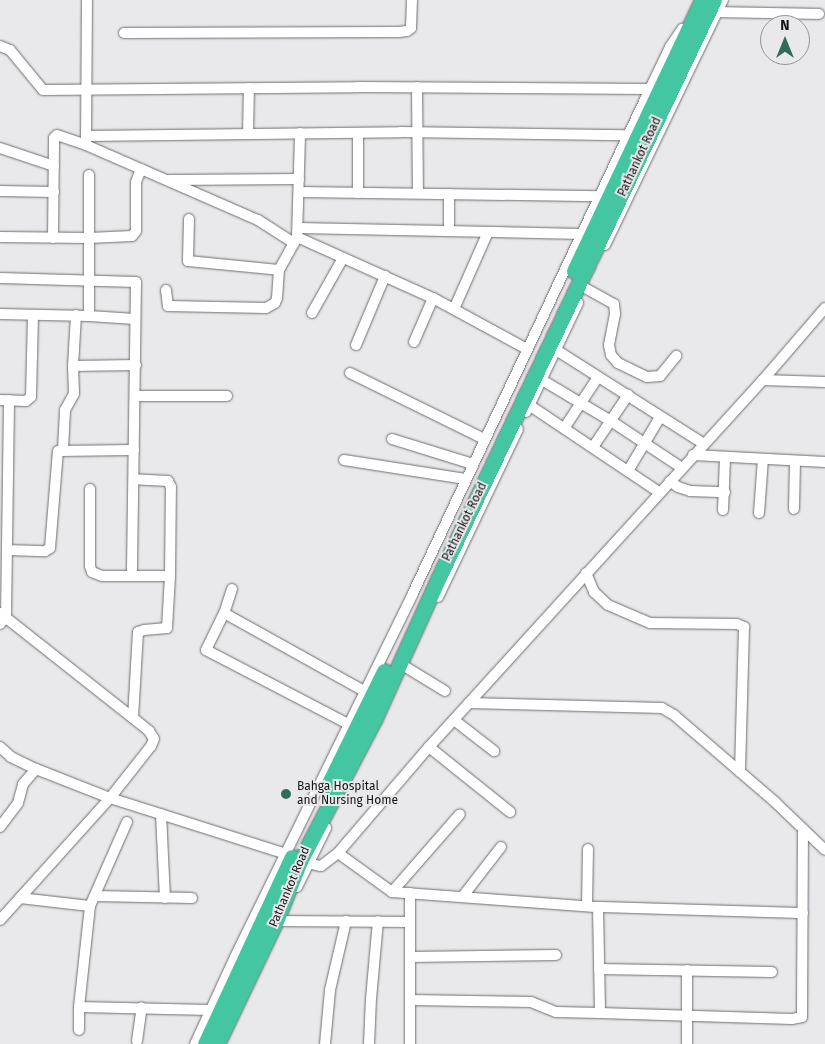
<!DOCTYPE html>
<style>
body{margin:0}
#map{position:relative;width:825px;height:1044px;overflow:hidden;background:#e9e8eb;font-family:"Fira Sans",sans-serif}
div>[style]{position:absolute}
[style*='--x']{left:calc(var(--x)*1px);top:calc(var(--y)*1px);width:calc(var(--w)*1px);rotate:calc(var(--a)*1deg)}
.roads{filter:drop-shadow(0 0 1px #6e6d70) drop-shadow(0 0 1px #6e6d70)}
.minor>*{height:10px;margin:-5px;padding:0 5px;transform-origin:5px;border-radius:5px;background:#fff}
.highway>*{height:15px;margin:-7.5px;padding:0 7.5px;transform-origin:7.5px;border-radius:7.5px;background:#44c6a2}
.dots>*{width:14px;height:14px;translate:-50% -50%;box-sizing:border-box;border:2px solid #e9e8eb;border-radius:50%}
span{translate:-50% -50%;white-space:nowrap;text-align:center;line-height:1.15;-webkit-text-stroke:4px #e9e8eb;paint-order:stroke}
.street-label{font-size:12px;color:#151516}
.poi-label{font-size:12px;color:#151516}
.left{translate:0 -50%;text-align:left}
.north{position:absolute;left:760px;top:15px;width:50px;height:50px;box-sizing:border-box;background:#e9e8eb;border:1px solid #949496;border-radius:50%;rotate:0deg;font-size:14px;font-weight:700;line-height:20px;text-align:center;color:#151516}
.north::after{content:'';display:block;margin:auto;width:18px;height:22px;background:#2f6d5a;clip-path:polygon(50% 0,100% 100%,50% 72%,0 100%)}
</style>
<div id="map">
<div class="roads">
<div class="minor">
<div style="--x:718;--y:12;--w:101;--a:1.1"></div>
<div style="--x:124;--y:33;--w:275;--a:-0.2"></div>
<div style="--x:399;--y:32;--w:8;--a:-7"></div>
<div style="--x:407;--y:31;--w:5;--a:-37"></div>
<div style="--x:411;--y:28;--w:28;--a:-88"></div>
<div style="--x:0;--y:46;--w:11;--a:22"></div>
<div style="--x:10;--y:50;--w:52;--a:50.5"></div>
<div style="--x:43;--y:90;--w:315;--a:-0.5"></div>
<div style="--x:358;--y:87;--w:292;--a:0.4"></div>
<div style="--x:417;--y:87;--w:106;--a:89.5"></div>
<div style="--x:248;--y:134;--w:46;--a:-88.8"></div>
<div style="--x:86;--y:136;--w:315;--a:-0.7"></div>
<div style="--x:401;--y:132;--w:227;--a:0.8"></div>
<div style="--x:86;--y:141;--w:141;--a:-89.6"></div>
<div style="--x:0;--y:148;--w:57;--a:18.4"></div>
<div style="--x:89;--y:175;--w:141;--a:90"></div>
<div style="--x:169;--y:180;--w:130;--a:-0.4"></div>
<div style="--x:0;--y:191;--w:54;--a:1.1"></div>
<div style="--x:299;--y:192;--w:301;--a:0.8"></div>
<div style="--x:358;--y:193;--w:60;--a:-90"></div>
<div style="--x:449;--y:194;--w:37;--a:90"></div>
<div style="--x:189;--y:219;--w:42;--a:91.4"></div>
<div style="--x:188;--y:261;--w:91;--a:5.6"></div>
<div style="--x:298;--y:228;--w:284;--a:1.2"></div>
<div style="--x:0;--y:237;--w:89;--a:0.6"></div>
<div style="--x:89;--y:238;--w:43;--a:-2.7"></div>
<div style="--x:132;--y:236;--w:6;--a:-51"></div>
<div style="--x:136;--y:231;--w:49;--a:-90"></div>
<div style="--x:136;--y:182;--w:14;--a:-69"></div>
<div style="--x:297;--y:237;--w:149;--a:24.2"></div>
<div style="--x:433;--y:298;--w:107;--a:28.5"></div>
<div style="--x:53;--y:238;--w:100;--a:-89.4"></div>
<div style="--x:54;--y:138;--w:4;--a:-45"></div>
<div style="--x:57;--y:135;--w:31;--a:19"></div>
<div style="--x:86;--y:145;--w:188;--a:23.6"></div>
<div style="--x:258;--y:220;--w:43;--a:32.6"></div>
<div style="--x:605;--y:245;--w:272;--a:-64.3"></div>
<div style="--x:0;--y:278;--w:136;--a:1.7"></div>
<div style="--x:136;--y:282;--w:294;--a:90.8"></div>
<div style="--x:585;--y:288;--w:33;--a:29"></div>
<div style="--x:614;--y:304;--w:10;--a:84"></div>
<div style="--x:615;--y:314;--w:32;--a:101"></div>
<div style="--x:609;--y:345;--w:10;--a:79"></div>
<div style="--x:611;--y:355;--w:11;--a:49"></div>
<div style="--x:618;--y:363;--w:32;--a:26"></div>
<div style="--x:647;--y:377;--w:13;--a:-4"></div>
<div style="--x:660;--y:376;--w:26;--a:-51"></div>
<div style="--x:166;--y:290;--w:16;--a:83"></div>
<div style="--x:168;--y:306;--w:98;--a:1.2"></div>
<div style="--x:266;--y:308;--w:10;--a:-29"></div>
<div style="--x:275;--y:303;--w:5;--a:-68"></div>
<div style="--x:277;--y:298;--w:28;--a:-86"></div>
<div style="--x:279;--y:270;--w:38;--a:-61"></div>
<div style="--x:297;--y:237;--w:104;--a:-88.3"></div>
<div style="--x:454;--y:309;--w:84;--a:-66.2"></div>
<div style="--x:312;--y:313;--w:63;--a:-60.6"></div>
<div style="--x:0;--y:314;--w:89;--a:1.3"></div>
<div style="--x:89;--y:316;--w:46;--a:3.7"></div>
<div style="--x:414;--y:342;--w:48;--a:-66.6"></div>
<div style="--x:356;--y:345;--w:75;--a:-67.2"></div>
<div style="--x:556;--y:350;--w:175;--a:32.4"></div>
<div style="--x:73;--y:366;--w:63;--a:-0.9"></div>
<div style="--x:350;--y:373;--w:149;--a:26.2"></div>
<div style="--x:542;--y:380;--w:80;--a:30.7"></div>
<div style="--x:611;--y:421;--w:85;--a:33.5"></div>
<div style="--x:763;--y:380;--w:62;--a:1.8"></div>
<div style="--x:135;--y:396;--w:92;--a:0"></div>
<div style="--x:0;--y:400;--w:26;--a:2"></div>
<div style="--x:26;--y:401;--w:6;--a:-39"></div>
<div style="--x:31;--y:397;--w:82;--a:-88.6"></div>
<div style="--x:529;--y:405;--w:156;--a:33.8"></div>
<div style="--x:526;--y:412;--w:121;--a:-64.5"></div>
<div style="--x:565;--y:427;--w:60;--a:-56.6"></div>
<div style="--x:392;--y:439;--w:85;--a:17.2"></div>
<div style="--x:593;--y:447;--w:63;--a:-56.1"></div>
<div style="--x:63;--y:449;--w:39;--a:-87"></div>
<div style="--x:65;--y:410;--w:18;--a:-61"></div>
<div style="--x:74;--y:394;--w:28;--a:-92"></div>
<div style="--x:73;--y:366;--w:51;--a:-86.6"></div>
<div style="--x:693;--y:455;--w:132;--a:3"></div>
<div style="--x:344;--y:460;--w:123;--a:8.9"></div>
<div style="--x:628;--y:471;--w:63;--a:-59.3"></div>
<div style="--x:670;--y:481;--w:10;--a:37"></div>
<div style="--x:678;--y:487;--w:13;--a:18"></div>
<div style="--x:690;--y:491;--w:35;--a:2"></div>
<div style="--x:90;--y:489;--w:77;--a:90"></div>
<div style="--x:90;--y:566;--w:6;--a:72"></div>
<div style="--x:92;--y:572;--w:11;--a:22"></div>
<div style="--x:102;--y:576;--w:68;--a:0"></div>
<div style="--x:794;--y:509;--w:48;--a:-88.8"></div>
<div style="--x:723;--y:510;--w:52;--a:-87.8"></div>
<div style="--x:759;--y:513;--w:54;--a:-85.8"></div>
<div style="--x:7;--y:550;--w:38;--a:2"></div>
<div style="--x:45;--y:551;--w:6;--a:-31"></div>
<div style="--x:50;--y:548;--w:97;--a:-85.3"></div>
<div style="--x:58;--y:451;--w:76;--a:-0.8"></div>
<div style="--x:586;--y:573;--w:21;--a:67"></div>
<div style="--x:594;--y:592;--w:19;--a:43"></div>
<div style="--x:608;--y:605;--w:46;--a:23.2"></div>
<div style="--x:650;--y:623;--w:87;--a:0.7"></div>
<div style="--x:737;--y:624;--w:8;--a:23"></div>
<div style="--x:744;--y:627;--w:145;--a:91.6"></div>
<div style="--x:232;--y:589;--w:25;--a:108"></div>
<div style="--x:224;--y:613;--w:41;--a:115.9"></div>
<div style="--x:206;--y:650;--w:160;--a:27.5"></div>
<div style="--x:438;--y:597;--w:186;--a:-64.5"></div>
<div style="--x:0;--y:613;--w:169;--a:38.3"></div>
<div style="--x:133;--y:718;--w:21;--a:39"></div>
<div style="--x:149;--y:731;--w:9;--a:58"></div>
<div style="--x:154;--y:739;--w:8;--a:113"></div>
<div style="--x:151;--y:746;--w:66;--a:128.3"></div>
<div style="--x:110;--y:798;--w:164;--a:132"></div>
<div style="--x:224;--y:613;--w:160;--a:29.1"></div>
<div style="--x:0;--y:624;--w:9;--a:-49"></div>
<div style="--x:6;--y:617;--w:217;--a:-89.2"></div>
<div style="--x:404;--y:666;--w:48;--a:31.4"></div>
<div style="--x:469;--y:703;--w:193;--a:1.5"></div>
<div style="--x:662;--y:708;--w:14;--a:30"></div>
<div style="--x:674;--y:715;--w:133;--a:40.7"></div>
<div style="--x:775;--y:802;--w:69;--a:43.8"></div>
<div style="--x:133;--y:718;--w:86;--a:-86.7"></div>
<div style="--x:138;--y:632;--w:6;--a:-18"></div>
<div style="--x:144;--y:630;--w:23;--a:-5"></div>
<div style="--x:167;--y:628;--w:52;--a:-86.7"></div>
<div style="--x:170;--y:576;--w:89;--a:-89.4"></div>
<div style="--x:171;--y:487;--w:7;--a:-117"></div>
<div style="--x:168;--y:481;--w:34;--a:-177"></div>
<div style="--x:454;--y:720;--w:51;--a:37.8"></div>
<div style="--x:0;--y:747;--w:15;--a:42"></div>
<div style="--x:11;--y:757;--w:28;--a:26"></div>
<div style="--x:36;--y:769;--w:79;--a:21.4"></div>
<div style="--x:110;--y:798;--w:189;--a:17.6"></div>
<div style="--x:429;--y:747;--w:104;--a:38.7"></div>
<div style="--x:161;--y:814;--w:84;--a:87.3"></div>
<div style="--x:127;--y:822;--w:92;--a:113.8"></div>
<div style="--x:90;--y:906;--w:102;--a:96.2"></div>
<div style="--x:79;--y:1007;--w:131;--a:1.3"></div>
<div style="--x:0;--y:827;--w:30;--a:-53"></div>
<div style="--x:18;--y:803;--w:20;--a:-75"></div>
<div style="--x:23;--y:784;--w:20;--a:-49"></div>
<div style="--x:338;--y:853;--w:67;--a:35.8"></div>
<div style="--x:392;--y:892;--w:207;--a:4.2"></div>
<div style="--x:598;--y:907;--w:205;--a:1.7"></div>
<div style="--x:303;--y:862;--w:18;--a:13"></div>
<div style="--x:321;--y:866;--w:21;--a:-37"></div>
<div style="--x:338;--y:853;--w:140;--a:-49.4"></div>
<div style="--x:429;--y:747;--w:496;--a:-47.7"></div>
<div style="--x:763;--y:380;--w:95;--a:-49.3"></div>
<div style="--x:297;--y:887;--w:66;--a:-63.8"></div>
<div style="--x:392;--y:892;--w:103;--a:-48.9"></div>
<div style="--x:95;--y:896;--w:97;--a:1.2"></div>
<div style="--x:463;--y:896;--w:62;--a:-52.2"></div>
<div style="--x:20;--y:898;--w:70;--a:6.5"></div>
<div style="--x:587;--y:906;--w:57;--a:-89"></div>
<div style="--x:598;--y:907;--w:106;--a:88.9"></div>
<div style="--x:600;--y:1013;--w:192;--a:1.8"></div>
<div style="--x:792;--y:1019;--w:10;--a:-11"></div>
<div style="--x:802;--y:1017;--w:188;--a:-89.7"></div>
<div style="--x:276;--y:921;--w:134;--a:0.4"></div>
<div style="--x:410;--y:957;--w:146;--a:-0.8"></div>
<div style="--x:599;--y:969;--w:173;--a:1"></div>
<div style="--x:410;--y:1000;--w:121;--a:0.9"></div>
<div style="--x:531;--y:1002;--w:27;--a:22"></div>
<div style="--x:556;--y:1012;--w:44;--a:1.3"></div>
<div style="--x:79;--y:1007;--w:23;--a:90"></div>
<div style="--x:137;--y:1041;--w:34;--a:-82"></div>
<div style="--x:195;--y:1044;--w:96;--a:-65.3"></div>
<div style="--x:235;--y:957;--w:405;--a:-63.9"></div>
<div style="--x:413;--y:593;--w:557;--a:-64.82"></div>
<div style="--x:650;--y:89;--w:47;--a:-64.5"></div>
<div style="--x:670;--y:47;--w:22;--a:-56"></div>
<div style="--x:325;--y:1044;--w:54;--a:-84.7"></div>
<div style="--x:330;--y:990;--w:71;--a:-76.9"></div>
<div style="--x:369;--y:1044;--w:45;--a:-87.5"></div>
<div style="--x:371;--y:999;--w:78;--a:-84.9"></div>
<div style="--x:410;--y:1044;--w:151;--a:-90"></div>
<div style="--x:687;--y:1044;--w:74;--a:-90"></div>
</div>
<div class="highway">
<div style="--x:574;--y:271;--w:300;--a:-64.7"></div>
<div style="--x:328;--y:785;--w:127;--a:-63.8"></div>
<div style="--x:205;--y:1044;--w:206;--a:-65.1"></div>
<div style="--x:217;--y:1044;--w:136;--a:-64.4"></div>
<div style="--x:276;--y:921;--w:65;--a:-68.2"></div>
<div style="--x:300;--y:861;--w:161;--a:-62.3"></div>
<div style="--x:375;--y:718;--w:155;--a:-65.6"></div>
<div style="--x:439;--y:577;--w:639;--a:-64.52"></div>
</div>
</div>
<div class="dots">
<div style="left:286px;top:794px;background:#2f6d5a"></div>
</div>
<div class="street-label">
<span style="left:640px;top:157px;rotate:-65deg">Pathankot Road</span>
<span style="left:465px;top:522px;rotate:-64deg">Pathankot Road</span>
<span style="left:290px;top:887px;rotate:-67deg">Pathankot Road</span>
</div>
<div class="poi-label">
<span class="left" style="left:297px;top:794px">Bahga Hospital<br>and Nursing Home</span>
</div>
<div class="north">N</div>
</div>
